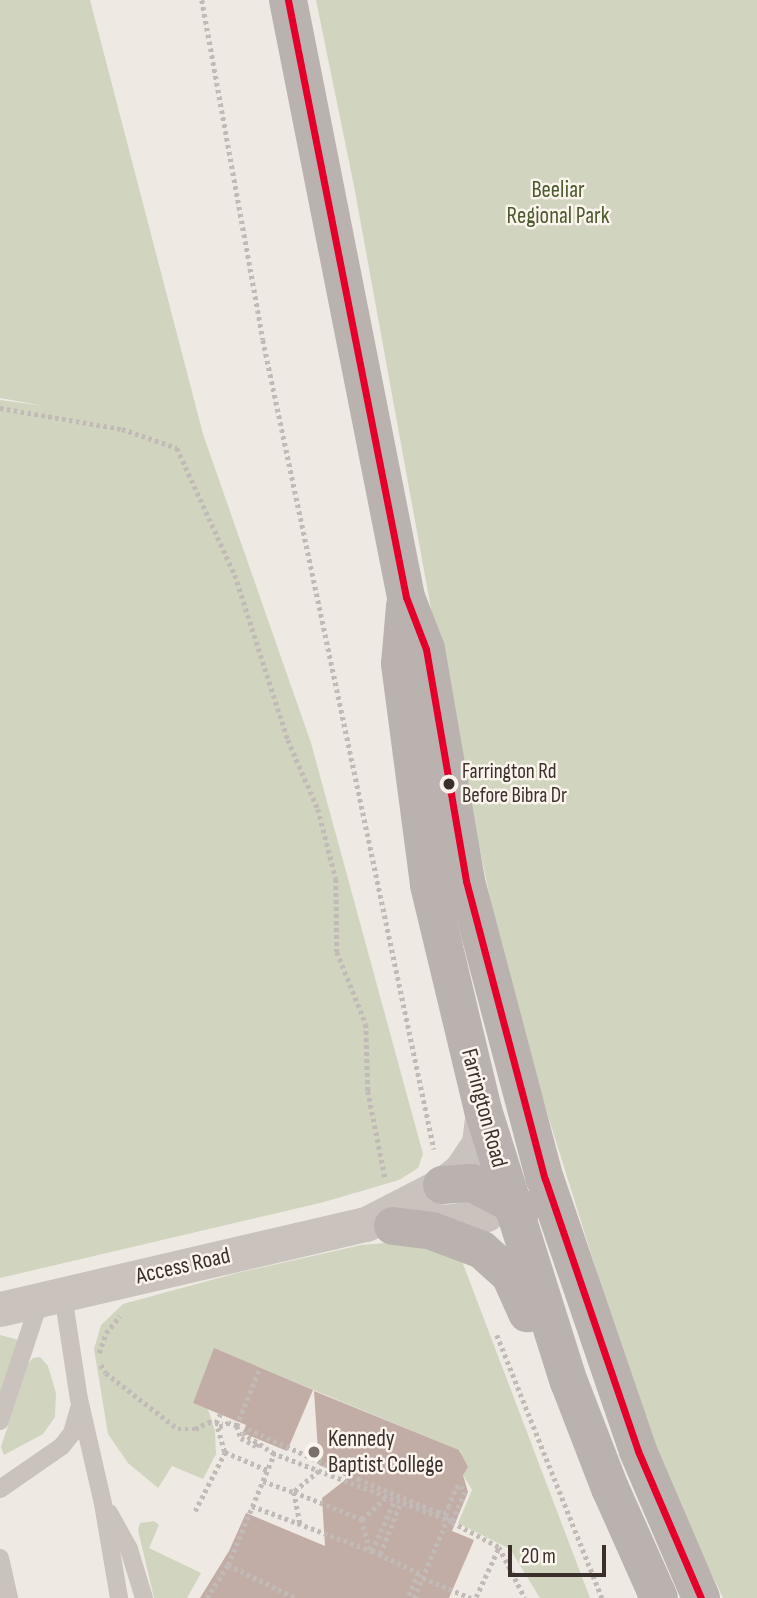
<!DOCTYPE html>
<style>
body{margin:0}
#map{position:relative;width:757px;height:1598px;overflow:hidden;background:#efe9e4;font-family:"Sofia Sans Condensed",sans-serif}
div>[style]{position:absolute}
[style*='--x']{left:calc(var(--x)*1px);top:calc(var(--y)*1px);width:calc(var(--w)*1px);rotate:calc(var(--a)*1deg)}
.green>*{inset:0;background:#d1d4bf}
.building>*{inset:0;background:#c2aca6}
.path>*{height:4.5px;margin-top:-2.25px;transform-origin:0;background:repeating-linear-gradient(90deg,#c1bab6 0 3.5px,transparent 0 7px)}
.lane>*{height:18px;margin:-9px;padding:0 9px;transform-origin:9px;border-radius:9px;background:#c9c2bd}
.street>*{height:35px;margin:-17.5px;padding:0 17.5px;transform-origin:17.5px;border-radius:17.5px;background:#c9c2bd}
.secondary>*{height:38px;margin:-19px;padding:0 19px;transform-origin:19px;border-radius:19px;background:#b9b2ae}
.path-bridge>*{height:4.5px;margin-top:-2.25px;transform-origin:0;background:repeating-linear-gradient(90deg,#c1bab6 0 3.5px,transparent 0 7px)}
.bus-1>*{height:7px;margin:-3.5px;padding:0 3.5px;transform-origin:3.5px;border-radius:3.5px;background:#e4002b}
.dots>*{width:19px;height:19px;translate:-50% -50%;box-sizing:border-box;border:4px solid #fbf4ed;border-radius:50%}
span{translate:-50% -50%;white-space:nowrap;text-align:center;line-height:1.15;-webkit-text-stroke:5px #fbf4ed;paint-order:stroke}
.bus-label{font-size:21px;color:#3a2f2b}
.left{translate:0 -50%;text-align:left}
.park-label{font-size:23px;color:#4b592e}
.street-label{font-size:23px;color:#3a2f2b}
.poi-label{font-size:23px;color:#3a2f2b}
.scale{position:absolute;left:508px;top:1545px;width:98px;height:32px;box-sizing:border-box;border:4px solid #3a2f2b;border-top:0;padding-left:9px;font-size:21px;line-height:24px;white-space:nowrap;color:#3a2f2b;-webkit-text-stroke:5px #fbf4ed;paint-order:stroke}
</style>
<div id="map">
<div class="green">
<div style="clip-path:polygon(0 0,90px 0,203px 434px,311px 743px,423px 1154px,418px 1168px,399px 1180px,324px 1202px,0 1278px,0 400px,44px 406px,0 398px)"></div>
<div style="clip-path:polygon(316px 0,757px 0,757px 1598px,723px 1598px,652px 1449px,510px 994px,440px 658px,354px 186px)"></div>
<div style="clip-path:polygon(398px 1242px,460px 1256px,590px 1598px,540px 1598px,510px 1549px,458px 1523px,472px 1490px,462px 1473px,467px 1466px,456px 1463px,461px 1451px,215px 1349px,193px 1403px,208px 1409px,215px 1431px,216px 1454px,203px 1479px,172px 1466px,158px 1488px,128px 1463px,108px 1434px,94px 1349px,101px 1325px,123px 1304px,237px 1273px,361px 1245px)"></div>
<div style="clip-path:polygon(0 1335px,19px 1340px,0 1397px)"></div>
<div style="clip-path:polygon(40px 1357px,48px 1366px,56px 1393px,55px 1417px,43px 1434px,4px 1455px,1px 1447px,28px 1364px,33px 1358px)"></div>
<div style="clip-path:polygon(154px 1521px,159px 1525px,149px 1548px,201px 1573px,187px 1598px,154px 1598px,138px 1530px,140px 1523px)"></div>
</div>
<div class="building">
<div style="clip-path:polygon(214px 1348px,313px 1390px,287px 1451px,243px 1433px,246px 1425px,193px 1403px)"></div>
<div style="clip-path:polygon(314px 1391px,459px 1450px,468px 1467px,463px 1475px,468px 1492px,452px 1531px,474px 1540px,449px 1598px,200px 1598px,229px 1551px,246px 1513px,325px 1546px,322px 1498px,349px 1477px,319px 1465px)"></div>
</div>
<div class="path">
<div style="--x:202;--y:0;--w:345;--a:79.8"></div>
<div style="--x:263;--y:340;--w:827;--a:78.06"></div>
<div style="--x:0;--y:408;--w:124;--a:9.8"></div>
<div style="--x:122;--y:429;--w:58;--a:19.1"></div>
<div style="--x:177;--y:448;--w:140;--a:65.5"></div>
<div style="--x:235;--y:575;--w:173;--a:72.2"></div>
<div style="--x:288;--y:740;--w:75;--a:66.5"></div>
<div style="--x:318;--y:809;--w:72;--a:75.6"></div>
<div style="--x:336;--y:879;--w:73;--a:89.2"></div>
<div style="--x:337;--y:952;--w:78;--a:68.1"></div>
<div style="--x:366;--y:1024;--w:67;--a:88.3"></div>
<div style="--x:368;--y:1091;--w:89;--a:78.9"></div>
<div style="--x:497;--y:1335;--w:283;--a:68.2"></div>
<div style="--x:99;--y:1353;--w:21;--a:-71"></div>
<div style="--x:106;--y:1333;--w:22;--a:-51"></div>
<div style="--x:101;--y:1365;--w:9;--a:58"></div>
<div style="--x:106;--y:1373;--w:91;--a:37.9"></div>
<div style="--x:178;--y:1429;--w:17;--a:0"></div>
<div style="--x:195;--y:1429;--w:15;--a:-28"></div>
<div style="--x:208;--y:1422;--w:15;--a:8"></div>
<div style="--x:259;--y:1371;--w:59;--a:111.8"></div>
<div style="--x:237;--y:1426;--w:13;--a:72"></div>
<div style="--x:241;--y:1438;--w:17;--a:28"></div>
<div style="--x:256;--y:1446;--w:4;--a:-45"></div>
<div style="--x:216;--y:1423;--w:10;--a:-66"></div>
<div style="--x:237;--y:1426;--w:9;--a:-159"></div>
<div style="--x:229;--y:1423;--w:12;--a:156"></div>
<div style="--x:218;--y:1428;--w:25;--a:74"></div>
<div style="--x:225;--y:1452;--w:46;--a:23.2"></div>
<div style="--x:319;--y:1471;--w:33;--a:140"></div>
<div style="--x:294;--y:1492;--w:73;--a:21.7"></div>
<div style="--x:362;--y:1519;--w:31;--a:-42"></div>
<div style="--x:263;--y:1481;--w:33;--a:20"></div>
<div style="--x:294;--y:1492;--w:33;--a:79"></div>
<div style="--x:252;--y:1506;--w:128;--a:20.6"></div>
<div style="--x:372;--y:1551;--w:52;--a:25.1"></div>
<div style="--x:419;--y:1573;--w:27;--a:114"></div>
<div style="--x:195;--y:1511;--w:66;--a:-63"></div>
<div style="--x:444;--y:1515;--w:9;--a:-63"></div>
<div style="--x:448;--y:1507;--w:22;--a:-68"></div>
<div style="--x:456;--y:1487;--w:5;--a:-11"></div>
<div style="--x:461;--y:1486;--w:7;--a:56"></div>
<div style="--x:465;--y:1492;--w:33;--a:113"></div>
<div style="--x:452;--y:1522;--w:191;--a:-159.1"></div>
<div style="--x:274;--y:1454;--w:37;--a:-147"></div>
<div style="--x:243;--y:1434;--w:7;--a:-45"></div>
<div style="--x:248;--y:1429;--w:121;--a:24.4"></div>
<div style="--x:358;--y:1479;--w:86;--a:22.7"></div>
<div style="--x:437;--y:1512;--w:9;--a:0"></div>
<div style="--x:362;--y:1519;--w:32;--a:76"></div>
<div style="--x:452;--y:1522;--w:53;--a:28"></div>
<div style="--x:372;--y:1551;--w:55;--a:-66.3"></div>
<div style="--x:380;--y:1554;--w:54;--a:-68.2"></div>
<div style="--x:228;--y:1565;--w:76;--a:25.9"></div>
<div style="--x:423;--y:1578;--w:52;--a:22.6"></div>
<div style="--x:476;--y:1597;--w:55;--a:-65.3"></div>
<div style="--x:499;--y:1547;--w:57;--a:63"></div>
<div style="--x:207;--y:1598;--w:39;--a:-58"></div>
<div style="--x:228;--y:1565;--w:120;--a:-67.5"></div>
</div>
<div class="lane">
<div style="--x:63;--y:1295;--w:105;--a:81.3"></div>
<div style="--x:79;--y:1399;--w:108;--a:77.1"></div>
<div style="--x:103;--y:1504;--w:95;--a:80.3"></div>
<div style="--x:0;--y:1421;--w:127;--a:-71.7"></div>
<div style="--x:0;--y:1489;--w:75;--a:-34.7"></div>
<div style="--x:62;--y:1446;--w:16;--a:-52"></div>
<div style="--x:72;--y:1433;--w:25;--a:-74"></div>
<div style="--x:109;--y:1513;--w:41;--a:60.9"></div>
<div style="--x:129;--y:1549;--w:51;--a:73"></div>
<div style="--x:0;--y:1558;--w:41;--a:77.3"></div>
</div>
<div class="street">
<div style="--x:411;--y:1224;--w:43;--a:-4"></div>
<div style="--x:454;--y:1221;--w:33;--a:-12"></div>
<div style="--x:0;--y:1309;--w:376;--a:-13.1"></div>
<div style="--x:366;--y:1224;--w:85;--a:-27.2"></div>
<div style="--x:442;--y:1185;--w:24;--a:-38"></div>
<div style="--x:461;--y:1170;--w:32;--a:-56"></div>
<div style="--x:479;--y:1143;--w:33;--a:-83"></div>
</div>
<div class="secondary">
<div style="--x:288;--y:0;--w:609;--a:78.82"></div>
<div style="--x:406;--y:597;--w:56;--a:69"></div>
<div style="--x:426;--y:649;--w:235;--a:80.2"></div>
<div style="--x:466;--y:881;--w:308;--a:75.2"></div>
<div style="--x:545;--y:1179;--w:287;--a:71.1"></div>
<div style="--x:638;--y:1451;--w:160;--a:66.8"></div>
<div style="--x:405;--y:606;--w:58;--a:94.9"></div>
<div style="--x:400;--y:664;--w:223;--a:82.5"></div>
<div style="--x:429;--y:885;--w:231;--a:76.5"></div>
<div style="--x:483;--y:1110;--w:285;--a:72.5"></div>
<div style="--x:569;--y:1382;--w:114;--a:68.9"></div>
<div style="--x:610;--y:1488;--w:120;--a:66"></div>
<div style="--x:442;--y:1185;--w:30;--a:-4"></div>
<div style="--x:472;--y:1183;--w:56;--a:27.5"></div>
<div style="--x:393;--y:1226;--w:39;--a:7"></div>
<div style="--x:432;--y:1231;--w:53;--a:20.8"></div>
<div style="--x:482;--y:1250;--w:38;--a:42"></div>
<div style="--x:510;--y:1275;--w:42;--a:65.9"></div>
</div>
<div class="path-bridge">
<div style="--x:414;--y:1598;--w:88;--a:-67.2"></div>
<div style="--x:448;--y:1517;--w:4;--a:-153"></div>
</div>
<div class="bus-1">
<div style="--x:288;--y:0;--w:609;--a:78.82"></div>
<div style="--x:406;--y:597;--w:56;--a:69"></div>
<div style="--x:426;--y:649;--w:235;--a:80.2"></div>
<div style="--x:466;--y:881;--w:308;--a:75.2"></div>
<div style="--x:545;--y:1179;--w:287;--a:71.1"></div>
<div style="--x:638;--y:1451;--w:160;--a:66.8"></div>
</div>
<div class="dots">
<div style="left:449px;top:784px;background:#3a2f2b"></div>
<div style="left:314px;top:1452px;background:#79706c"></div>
</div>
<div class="bus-label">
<span class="left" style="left:462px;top:784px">Farrington Rd<br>Before Bibra Dr</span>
</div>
<div class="park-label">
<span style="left:558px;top:203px">Beeliar<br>Regional Park</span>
</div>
<div class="street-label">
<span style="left:484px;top:1108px;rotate:75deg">Farrington Road</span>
<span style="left:183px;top:1266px;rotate:-13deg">Access Road</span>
</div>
<div class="poi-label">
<span class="left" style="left:328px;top:1452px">Kennedy<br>Baptist College</span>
</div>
<div class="scale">20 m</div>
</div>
